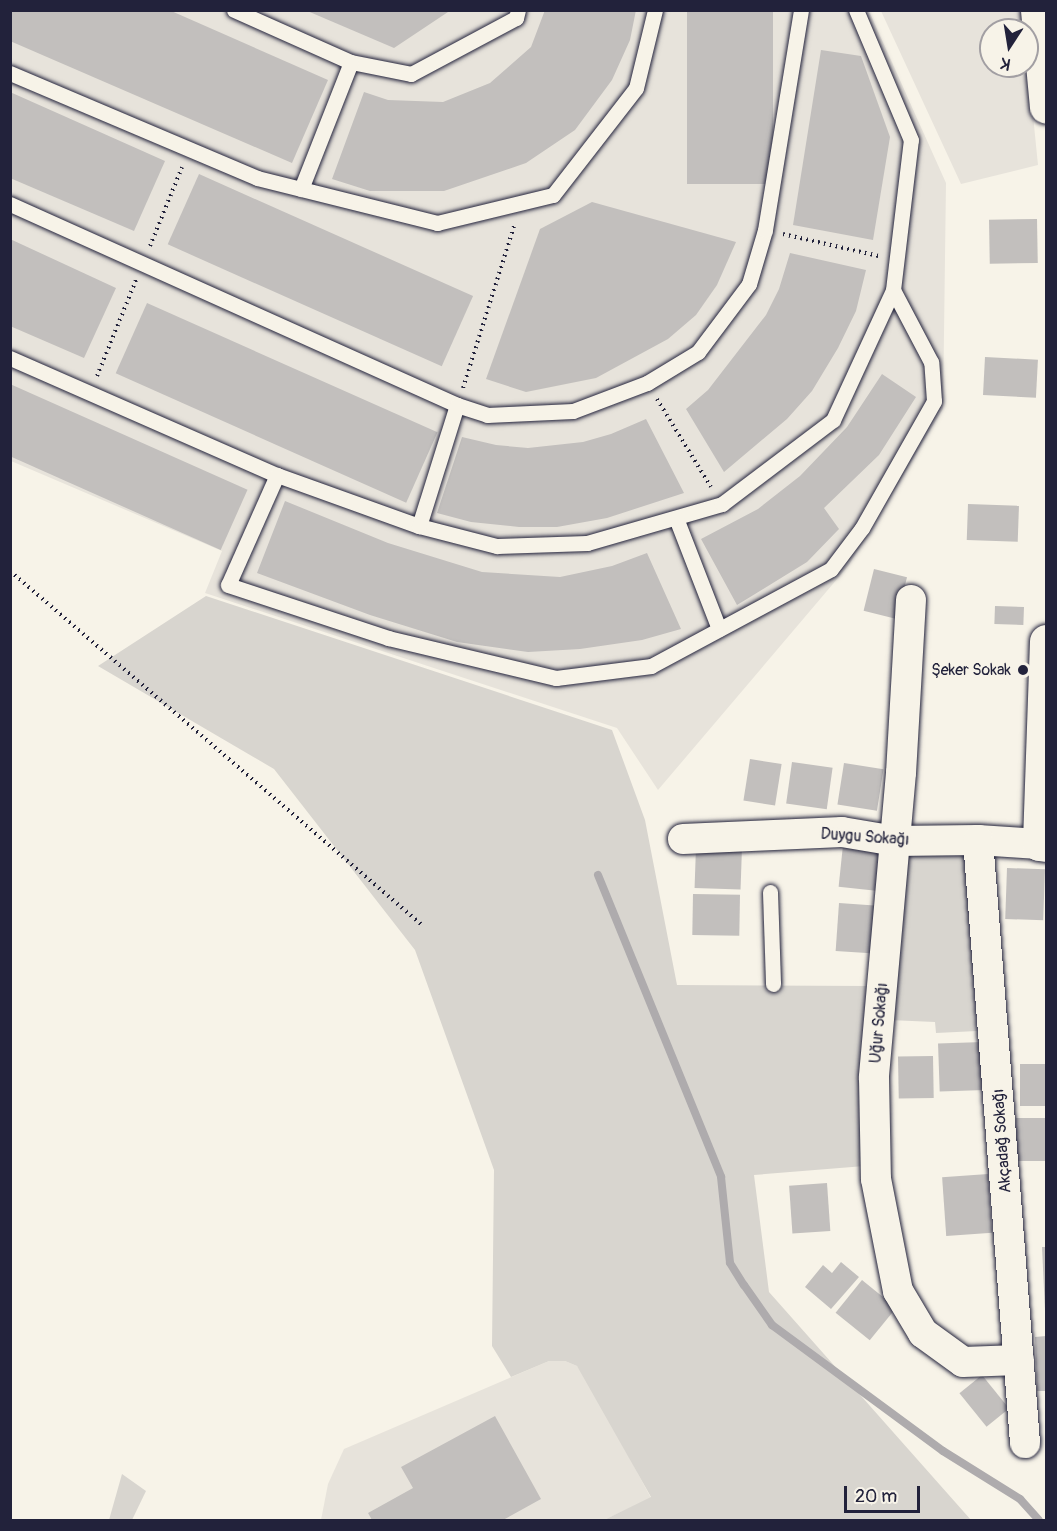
<!DOCTYPE html>
<meta charset="utf-8">
<style>
body{margin:0}
#map{position:relative;width:1057px;height:1531px;overflow:hidden;background:#f7f3e8;font-family:Pangolin,sans-serif}
div>[style]{position:absolute}
[style*='--x']{left:calc(var(--x)*1px);top:calc(var(--y)*1px);width:calc(var(--w)*1px);rotate:calc(var(--a)*1deg)}
.built>*{inset:0;background:#e7e3db}
.green>*{inset:0;background:#d8d5cf}
.stream>*{height:8px;margin:-4px;padding:0 4px;transform-origin:4px;border-radius:4px;background:#aeabad}
.building>*{inset:0;background:#c2bfbd;transform-origin:0 0}
.path>*{height:4px;margin-top:-2px;transform-origin:0;background:repeating-linear-gradient(90deg,#22223b 0 1.5px,transparent 0 6px)}
.roads{filter:drop-shadow(0 0 2px #22223b) drop-shadow(0 0 2px #22223b)}
.service>*{height:15px;margin:-7.5px;padding:0 7.5px;transform-origin:7.5px;border-radius:7.5px;background:#f7f3e8}
.minor>*{height:30px;margin:-15px;padding:0 15px;transform-origin:15px;border-radius:15px;background:#f7f3e8}
.tertiary>*{height:33px;margin:-16.5px;padding:0 16.5px;transform-origin:16.5px;border-radius:16.5px;background:#f7f3e8}
.dots>*{width:16px;height:16px;translate:-50% -50%;box-sizing:border-box;border:3px solid #f7f3e8;border-radius:50%}
span{translate:-50% -50%;white-space:nowrap;text-align:center;line-height:1.15;-webkit-text-stroke:4.5px #f7f3e8;paint-order:stroke}
.poi-label{font-size:16px;color:#22223b}
.right{translate:-100% -50%;text-align:right}
.street-label{font-size:16px;color:#22223b}
.frame{position:absolute;inset:0;border:12px solid #22223b;pointer-events:none}
.north{position:absolute;left:979px;top:18px;width:60px;height:60px;box-sizing:border-box;background:#f7f3e8;border:2px solid #a29fa3;border-radius:50%;rotate:192deg;font-size:16px;font-weight:700;line-height:24px;text-align:center;color:#22223b}
.north::after{content:'';display:block;margin:auto;width:21px;height:27px;background:#22223b;clip-path:polygon(50% 0,100% 100%,50% 72%,0 100%)}
.scale{position:absolute;left:844px;top:1486px;width:76px;height:27px;box-sizing:border-box;border:3px solid #22223b;border-top:0;padding-left:8px;font-size:18px;line-height:21px;white-space:nowrap;color:#22223b;-webkit-text-stroke:4px #f7f3e8;paint-order:stroke}
</style>
<div id="map">
<div class="built">
<div style="clip-path:polygon(11px 11px,869px 11px,946px 183px,943px 409px,849px 565px,658px 790px,617px 728px,205px 593px,222px 551px,11px 461px)"></div>
<div style="clip-path:polygon(881px 11px,1022px 11px,1024px 30px,991px 30px,991px 66px,1027px 66px,1027px 56px,1038px 165px,961px 184px)"></div>
<div style="clip-path:polygon(549px 1361px,565px 1361px,577px 1366px,586px 1377px,651px 1498px,604px 1520px,321px 1520px,328px 1484px,344px 1449px)"></div>
</div>
<div class="green">
<div style="clip-path:polygon(206px 596px,612px 730px,645px 820px,677px 985px,869px 986px,877px 1165px,754px 1175px,769px 1292px,971px 1520px,604px 1520px,651px 1497px,577px 1366px,565px 1361px,549px 1361px,511px 1377px,492px 1346px,494px 1170px,415px 950px,274px 769px,98px 666px)"></div>
<div style="clip-path:polygon(903px 852px,967px 853px,977px 1031px,936px 1033px,935px 1022px,889px 1020px)"></div>
<div style="clip-path:polygon(122px 1474px,146px 1491px,132px 1520px,109px 1520px)"></div>
</div>
<div class="stream">
<div style="--x:598;--y:875;--w:326;--a:67.8"></div>
<div style="--x:721;--y:1177;--w:86;--a:84"></div>
<div style="--x:730;--y:1263;--w:26;--a:58"></div>
<div style="--x:744;--y:1285;--w:49;--a:55"></div>
<div style="--x:772;--y:1325;--w:212;--a:36.4"></div>
<div style="--x:943;--y:1451;--w:91;--a:31.9"></div>
<div style="--x:1020;--y:1499;--w:28;--a:48"></div>
</div>
<div class="building">
<div style="clip-path:polygon(10px 10px,169px 10px,328px 80px,292px 163px,10px 41px)"></div>
<div style="clip-path:polygon(305px 10px,451px 10px,394px 48px)"></div>
<div style="clip-path:polygon(545px 10px,636px 10px,630px 40px,612px 80px,575px 130px,526px 163px,444px 191px,370px 191px,332px 179px,364px 92px,388px 100px,443px 102px,490px 83px,531px 47px)"></div>
<div style="left:687px;top:10px;width:86px;height:174px"></div>
<div style="clip-path:polygon(821px 50px,861px 56px,890px 137px,873px 240px,793px 225px)"></div>
<div style="clip-path:polygon(10px 92px,165px 161px,134px 231px,10px 178px)"></div>
<div style="left:199px;top:174px;width:300px;height:77px;rotate:24deg"></div>
<div style="clip-path:polygon(592px 202px,736px 242px,717px 285px,696px 315px,668px 339px,596px 378px,526px 392px,486px 379px,540px 229px)"></div>
<div style="left:1037px;top:219px;width:44px;height:48px;rotate:89deg"></div>
<div style="clip-path:polygon(10px 239px,116px 288px,84px 358px,10px 326px)"></div>
<div style="clip-path:polygon(790px 253px,866px 270px,856px 311px,838px 348px,812px 391px,787px 419px,724px 472px,686px 409px,708px 390px,766px 315px,779px 289px)"></div>
<div style="left:147px;top:303px;width:318px;height:77px;rotate:24deg"></div>
<div style="left:985px;top:357px;width:53px;height:38px;rotate:3deg"></div>
<div style="clip-path:polygon(882px 374px,916px 397px,879px 455px,824px 508px,839px 529px,807px 562px,737px 605px,701px 539px,758px 509px,800px 476px,847px 427px)"></div>
<div style="left:10px;top:384px;width:260px;height:66px;rotate:24deg"></div>
<div style="clip-path:polygon(646px 419px,684px 493px,607px 518px,557px 527px,519px 527px,471px 522px,437px 513px,462px 437px,496px 445px,528px 448px,583px 442px,611px 434px)"></div>
<div style="clip-path:polygon(285px 501px,388px 543px,482px 572px,560px 577px,612px 566px,647px 553px,681px 629px,642px 640px,580px 649px,528px 652px,457px 642px,370px 615px,257px 573px)"></div>
<div style="left:968px;top:504px;width:51px;height:36px;rotate:2deg"></div>
<div style="left:874px;top:569px;width:34px;height:43px;rotate:14deg"></div>
<div style="left:995px;top:606px;width:29px;height:18px;rotate:2deg"></div>
<div style="left:750px;top:759px;width:32px;height:42px;rotate:9deg"></div>
<div style="left:792px;top:762px;width:41px;height:42px;rotate:8deg"></div>
<div style="left:844px;top:763px;width:40px;height:42px;rotate:9deg"></div>
<div style="left:843px;top:845px;width:40px;height:42px;rotate:6deg"></div>
<div style="left:696px;top:847px;width:46px;height:41px;rotate:2deg"></div>
<div style="left:1007px;top:868px;width:38px;height:51px;rotate:2deg"></div>
<div style="left:693px;top:894px;width:47px;height:41px;rotate:1deg"></div>
<div style="left:839px;top:903px;width:39px;height:48px;rotate:4deg"></div>
<div style="left:983px;top:1042px;width:48px;height:45px;rotate:88deg"></div>
<div style="left:933px;top:1056px;width:42px;height:35px;rotate:89deg"></div>
<div style="left:1046px;top:1064px;width:42px;height:26px;rotate:90deg"></div>
<div style="left:1046px;top:1118px;width:43px;height:30px;rotate:90deg"></div>
<div style="left:988px;top:1174px;width:59px;height:46px;rotate:86deg"></div>
<div style="left:827px;top:1183px;width:48px;height:38px;rotate:86deg"></div>
<div style="clip-path:polygon(1042px 1247px,1046px 1247px,1046px 1311px,1045px 1311px)"></div>
<div style="clip-path:polygon(841px 1262px,859px 1277px,831px 1309px,805px 1287px,823px 1265px,832px 1273px)"></div>
<div style="left:862px;top:1280px;width:44px;height:42px;rotate:39deg"></div>
<div style="clip-path:polygon(1046px 1336px,1046px 1391px,1037px 1391px,1035px 1337px)"></div>
<div style="left:982px;top:1375px;width:43px;height:29px;rotate:51deg"></div>
<div style="clip-path:polygon(495px 1416px,541px 1499px,503px 1520px,372px 1520px,368px 1513px,413px 1488px,401px 1467px)"></div>
</div>
<div class="path">
<div style="--x:783;--y:234;--w:98;--a:13"></div>
<div style="--x:150;--y:246;--w:85;--a:-67.9"></div>
<div style="--x:97;--y:376;--w:104;--a:-67.9"></div>
<div style="--x:463;--y:388;--w:173;--a:-72.5"></div>
<div style="--x:657;--y:399;--w:103;--a:58.5"></div>
<div style="--x:10;--y:571;--w:543;--a:40.67"></div>
</div>
<div class="roads">
<div class="service">
<div style="--x:234;--y:10;--w:128;--a:24"></div>
<div style="--x:351;--y:62;--w:61;--a:11.3"></div>
<div style="--x:411;--y:74;--w:119;--a:-28.1"></div>
<div style="--x:516;--y:18;--w:8;--a:-76"></div>
<div style="--x:10;--y:73;--w:268;--a:23"></div>
<div style="--x:257;--y:178;--w:186;--a:14"></div>
<div style="--x:437;--y:223;--w:119;--a:-13.6"></div>
<div style="--x:553;--y:195;--w:135;--a:-52.2"></div>
<div style="--x:636;--y:88;--w:80;--a:-76.3"></div>
<div style="--x:301;--y:189;--w:136;--a:-68.5"></div>
<div style="--x:10;--y:204;--w:490;--a:24.2"></div>
<div style="--x:457;--y:405;--w:32;--a:18"></div>
<div style="--x:487;--y:415;--w:86;--a:-2.7"></div>
<div style="--x:573;--y:411;--w:79;--a:-20.7"></div>
<div style="--x:647;--y:383;--w:60;--a:-31.3"></div>
<div style="--x:698;--y:352;--w:85;--a:-53.1"></div>
<div style="--x:749;--y:284;--w:56;--a:-73.5"></div>
<div style="--x:765;--y:230;--w:223;--a:-80.7"></div>
<div style="--x:10;--y:358;--w:292;--a:23.7"></div>
<div style="--x:277;--y:475;--w:151;--a:19.8"></div>
<div style="--x:419;--y:526;--w:81;--a:14.4"></div>
<div style="--x:497;--y:546;--w:90;--a:-1.9"></div>
<div style="--x:587;--y:543;--w:141;--a:-16.1"></div>
<div style="--x:722;--y:504;--w:139;--a:-37.1"></div>
<div style="--x:833;--y:420;--w:143;--a:-65.2"></div>
<div style="--x:893;--y:290;--w:151;--a:-83.2"></div>
<div style="--x:911;--y:140;--w:141;--a:-112.9"></div>
<div style="--x:277;--y:475;--w:120;--a:114"></div>
<div style="--x:228;--y:585;--w:169;--a:18.3"></div>
<div style="--x:388;--y:638;--w:173;--a:13.4"></div>
<div style="--x:556;--y:678;--w:96;--a:-7.2"></div>
<div style="--x:651;--y:666;--w:204;--a:-28.3"></div>
<div style="--x:831;--y:569;--w:51;--a:-52.9"></div>
<div style="--x:862;--y:528;--w:146;--a:-60.4"></div>
<div style="--x:934;--y:401;--w:39;--a:-94"></div>
<div style="--x:931;--y:362;--w:81;--a:-117.8"></div>
<div style="--x:676;--y:518;--w:119;--a:68.8"></div>
<div style="--x:419;--y:526;--w:127;--a:-72.6"></div>
<div style="--x:770;--y:892;--w:92;--a:88.1"></div>
</div>
<div class="minor">
<div style="--x:911;--y:600;--w:173;--a:93.3"></div>
<div style="--x:901;--y:773;--w:306;--a:95.1"></div>
<div style="--x:874;--y:1078;--w:101;--a:88.9"></div>
<div style="--x:876;--y:1179;--w:114;--a:78.9"></div>
<div style="--x:898;--y:1291;--w:49;--a:59.2"></div>
<div style="--x:923;--y:1333;--w:49;--a:35.9"></div>
<div style="--x:963;--y:1362;--w:56;--a:-2"></div>
<div style="--x:683;--y:839;--w:159;--a:-2.5"></div>
<div style="--x:842;--y:832;--w:54;--a:9.6"></div>
<div style="--x:895;--y:841;--w:83;--a:-0.7"></div>
<div style="--x:978;--y:840;--w:61;--a:3.8"></div>
<div style="--x:978;--y:840;--w:605;--a:85.54"></div>
</div>
<div class="tertiary">
<div style="--x:1037;--y:10;--w:97;--a:84.7"></div>
<div style="--x:1046;--y:641;--w:203;--a:92"></div>
<div style="--x:1039;--y:844;--w:7;--a:8"></div>
</div>
</div>
<div class="dots">
<div style="left:1023px;top:670px;background:#22223b"></div>
</div>
<div class="poi-label">
<span class="right" style="left:1011px;top:670px">Şeker Sokak</span>
</div>
<div class="street-label">
<span style="left:865px;top:837px;rotate:4deg">Duygu Sokağı</span>
<span style="left:879px;top:1023px;rotate:-85deg">Uğur Sokağı</span>
<span style="left:1002px;top:1141px;rotate:-94deg">Akçadağ Sokağı</span>
</div>
<div class="frame"></div>
<div class="north">K</div>
<div class="scale">20 m</div>
</div>
